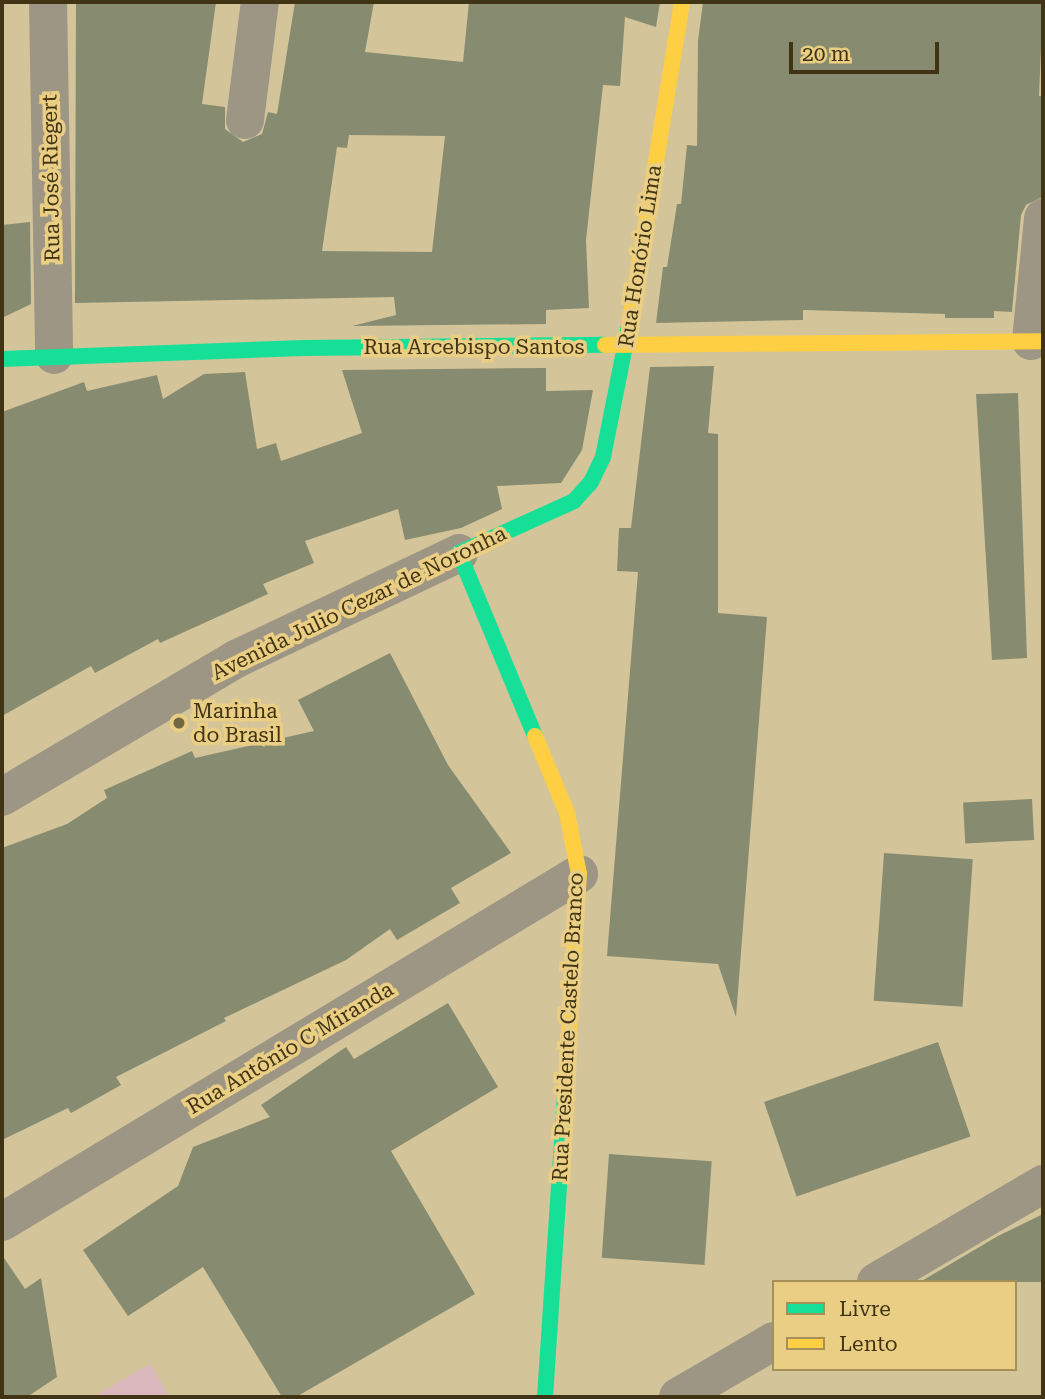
<!DOCTYPE html>
<meta charset="utf-8">
<style>
body{margin:0}
#map{position:relative;width:1045px;height:1399px;overflow:hidden;background:#d3c49a;font-family:"Roboto Serif",serif}
div>[style]{position:absolute}
[style*='--x']{left:calc(var(--x)*1px);top:calc(var(--y)*1px);width:calc(var(--w)*1px);rotate:calc(var(--a)*1deg)}
.green>*{inset:0;background:#dab8be}
.building>*{inset:0;background:#878c70;transform-origin:0 0}
.street>*{height:38px;margin:-19px;padding:0 19px;transform-origin:19px;border-radius:19px;background:#9d9685}
.fast>*{height:16px;margin:-8px;padding:0 8px;transform-origin:8px;border-radius:8px;background:#16e098}
.slow>*{height:16px;margin:-8px;padding:0 8px;transform-origin:8px;border-radius:8px;background:#ffcf43}
.dots>*{width:19px;height:19px;translate:-50% -50%;box-sizing:border-box;border:4px solid #eace83;border-radius:50%}
span{translate:-50% -50%;white-space:nowrap;text-align:center;line-height:1.15;-webkit-text-stroke:7px #eace83;paint-order:stroke}
.street-label{font-size:21px;color:#403415}
.poi-label{font-size:21px;color:#403415}
.left{translate:0 -50%;text-align:left}
.frame{position:absolute;inset:0;border:4px solid #403415;pointer-events:none}
.legend{position:absolute;left:772px;top:1280px;width:245px;height:91px;box-sizing:border-box;background:#eace83;border:2px solid #a69057;margin:0;padding:9px 12px;list-style:none;font-size:21px;color:#403415}
.legend li{display:flex;align-items:center;gap:14px;height:35px}
.legend b{width:35px;border:2px solid #a69057}
.scale{position:absolute;left:789px;top:42px;width:150px;height:32px;box-sizing:border-box;border:4px solid #403415;border-top:0;padding-left:9px;font-size:21px;line-height:24px;white-space:nowrap;color:#403415;-webkit-text-stroke:5px #eace83;paint-order:stroke}
</style>
<div id="map">
<div class="green">
<div style="clip-path:polygon(150px 1364px,170px 1397px,93px 1397px)"></div>
</div>
<div class="building">
<div style="clip-path:polygon(evenodd,76px 2px,216px 2px,202px 104px,225px 107px,225px 129px,243px 142px,262px 134px,268px 112px,277px 114px,295px 2px,374px 2px,365px 52px,463px 62px,469px 2px,660px 2px,656px 27px,625px 17px,620px 86px,603px 85px,586px 240px,589px 308px,546px 310px,546px 324px,352px 326px,396px 315px,394px 297px,75px 303px,76px 2px,349px 135px,445px 136px,432px 252px,322px 251px,337px 147px,347px 148px,349px 135px)"></div>
<div style="clip-path:polygon(703px 2px,1043px 2px,1039px 96px,1043px 96px,1042px 197px,1026px 205px,1021px 215px,1012px 312px,994px 311px,994px 318px,945px 318px,945px 314px,803px 310px,803px 320px,656px 323px,663px 267px,667px 267px,677px 204px,681px 204px,687px 145px,697px 146px,698px 41px)"></div>
<div style="clip-path:polygon(30px 222px,31px 304px,2px 318px,2px 225px)"></div>
<div style="clip-path:polygon(714px 366px,708px 433px,718px 434px,718px 613px,767px 617px,736px 1017px,718px 964px,607px 956px,638px 572px,617px 571px,619px 528px,631px 528px,650px 367px)"></div>
<div style="clip-path:polygon(546px 368px,546px 391px,593px 390px,582px 450px,561px 483px,497px 486px,502px 509px,461px 528px,405px 540px,398px 509px,305px 541px,314px 563px,263px 584px,268px 594px,160px 643px,158px 639px,95px 673px,91px 666px,2px 716px,2px 412px,84px 382px,87px 391px,157px 375px,163px 399px,204px 374px,245px 372px,257px 449px,276px 443px,281px 461px,362px 433px,342px 370px)"></div>
<div style="clip-path:polygon(1018px 393px,1027px 658px,992px 660px,976px 394px)"></div>
<div style="clip-path:polygon(390px 653px,448px 765px,511px 853px,451px 888px,460px 903px,397px 940px,390px 929px,346px 960px,224px 1018px,226px 1021px,116px 1077px,121px 1085px,71px 1113px,68px 1108px,2px 1140px,2px 848px,67px 824px,107px 798px,104px 790px,192px 751px,195px 758px,314px 731px,298px 700px)"></div>
<div style="left:1032px;top:799px;width:41px;height:69px;rotate:87deg"></div>
<div style="left:884px;top:853px;width:89px;height:148px;rotate:4deg"></div>
<div style="clip-path:polygon(448px 1003px,498px 1087px,391px 1151px,475px 1294px,296px 1397px,282px 1397px,203px 1267px,128px 1316px,83px 1250px,178px 1186px,193px 1147px,270px 1117px,261px 1105px,346px 1047px,354px 1059px)"></div>
<div style="left:938px;top:1042px;width:100px;height:184px;rotate:71deg"></div>
<div style="left:609px;top:1154px;width:103px;height:104px;rotate:4deg"></div>
<div style="clip-path:polygon(1043px 1214px,1043px 1282px,920px 1282px,998px 1236px)"></div>
<div style="clip-path:polygon(2px 1255px,25px 1289px,41px 1278px,57px 1377px,27px 1397px,2px 1397px)"></div>
</div>
<div class="street">
<div style="--x:48;--y:2;--w:353;--a:89"></div>
<div style="--x:245;--y:120;--w:119;--a:-82.8"></div>
<div style="--x:1031;--y:341;--w:124;--a:-84.4"></div>
<div style="--x:2;--y:797;--w:272;--a:-30.5"></div>
<div style="--x:236;--y:659;--w:247;--a:-25.4"></div>
<div style="--x:2;--y:1222;--w:674;--a:-31.1"></div>
<div style="--x:876;--y:1282;--w:194;--a:-30.4"></div>
<div style="--x:678;--y:1397;--w:111;--a:-30.3"></div>
</div>
<div class="fast">
<div style="--x:2;--y:359;--w:302;--a:-2.1"></div>
<div style="--x:304;--y:348;--w:301;--a:-0.6"></div>
<div style="--x:535;--y:736;--w:198;--a:-112.6"></div>
<div style="--x:459;--y:553;--w:126;--a:-24.3"></div>
<div style="--x:574;--y:501;--w:25;--a:-48"></div>
<div style="--x:591;--y:482;--w:28;--a:-64"></div>
<div style="--x:603;--y:457;--w:134;--a:-78.8"></div>
<div style="--x:545;--y:1397;--w:303;--a:-86.2"></div>
</div>
<div class="slow">
<div style="--x:629;--y:326;--w:328;--a:-80.7"></div>
<div style="--x:605;--y:345;--w:438;--a:-0.5"></div>
<div style="--x:535;--y:736;--w:83;--a:67.4"></div>
<div style="--x:567;--y:813;--w:62;--a:78.9"></div>
<div style="--x:579;--y:874;--w:221;--a:93.6"></div>
</div>
<div class="dots">
<div style="left:179px;top:723px;background:#736644"></div>
</div>
<div class="street-label">
<span style="left:51px;top:178px;rotate:-91deg">Rua José Riegert</span>
<span style="left:640px;top:256px;rotate:-81deg">Rua Honório Lima</span>
<span style="left:474px;top:347px">Rua Arcebispo Santos</span>
<span style="left:359px;top:603px;rotate:-26deg">Avenida Julio Cezar de Noronha</span>
<span style="left:568px;top:1027px;rotate:-87deg">Rua Presidente Castelo Branco</span>
<span style="left:290px;top:1048px;rotate:-31deg">Rua Antônio C Miranda</span>
</div>
<div class="poi-label">
<span class="left" style="left:193px;top:723px">Marinha<br>do Brasil</span>
</div>
<div class="frame"></div>
<ul class="legend">
<li><b style="height:9px;background:#16e098"></b>Livre</li>
<li><b style="height:9px;background:#ffcf43"></b>Lento</li>
</ul>
<div class="scale">20 m</div>
</div>
